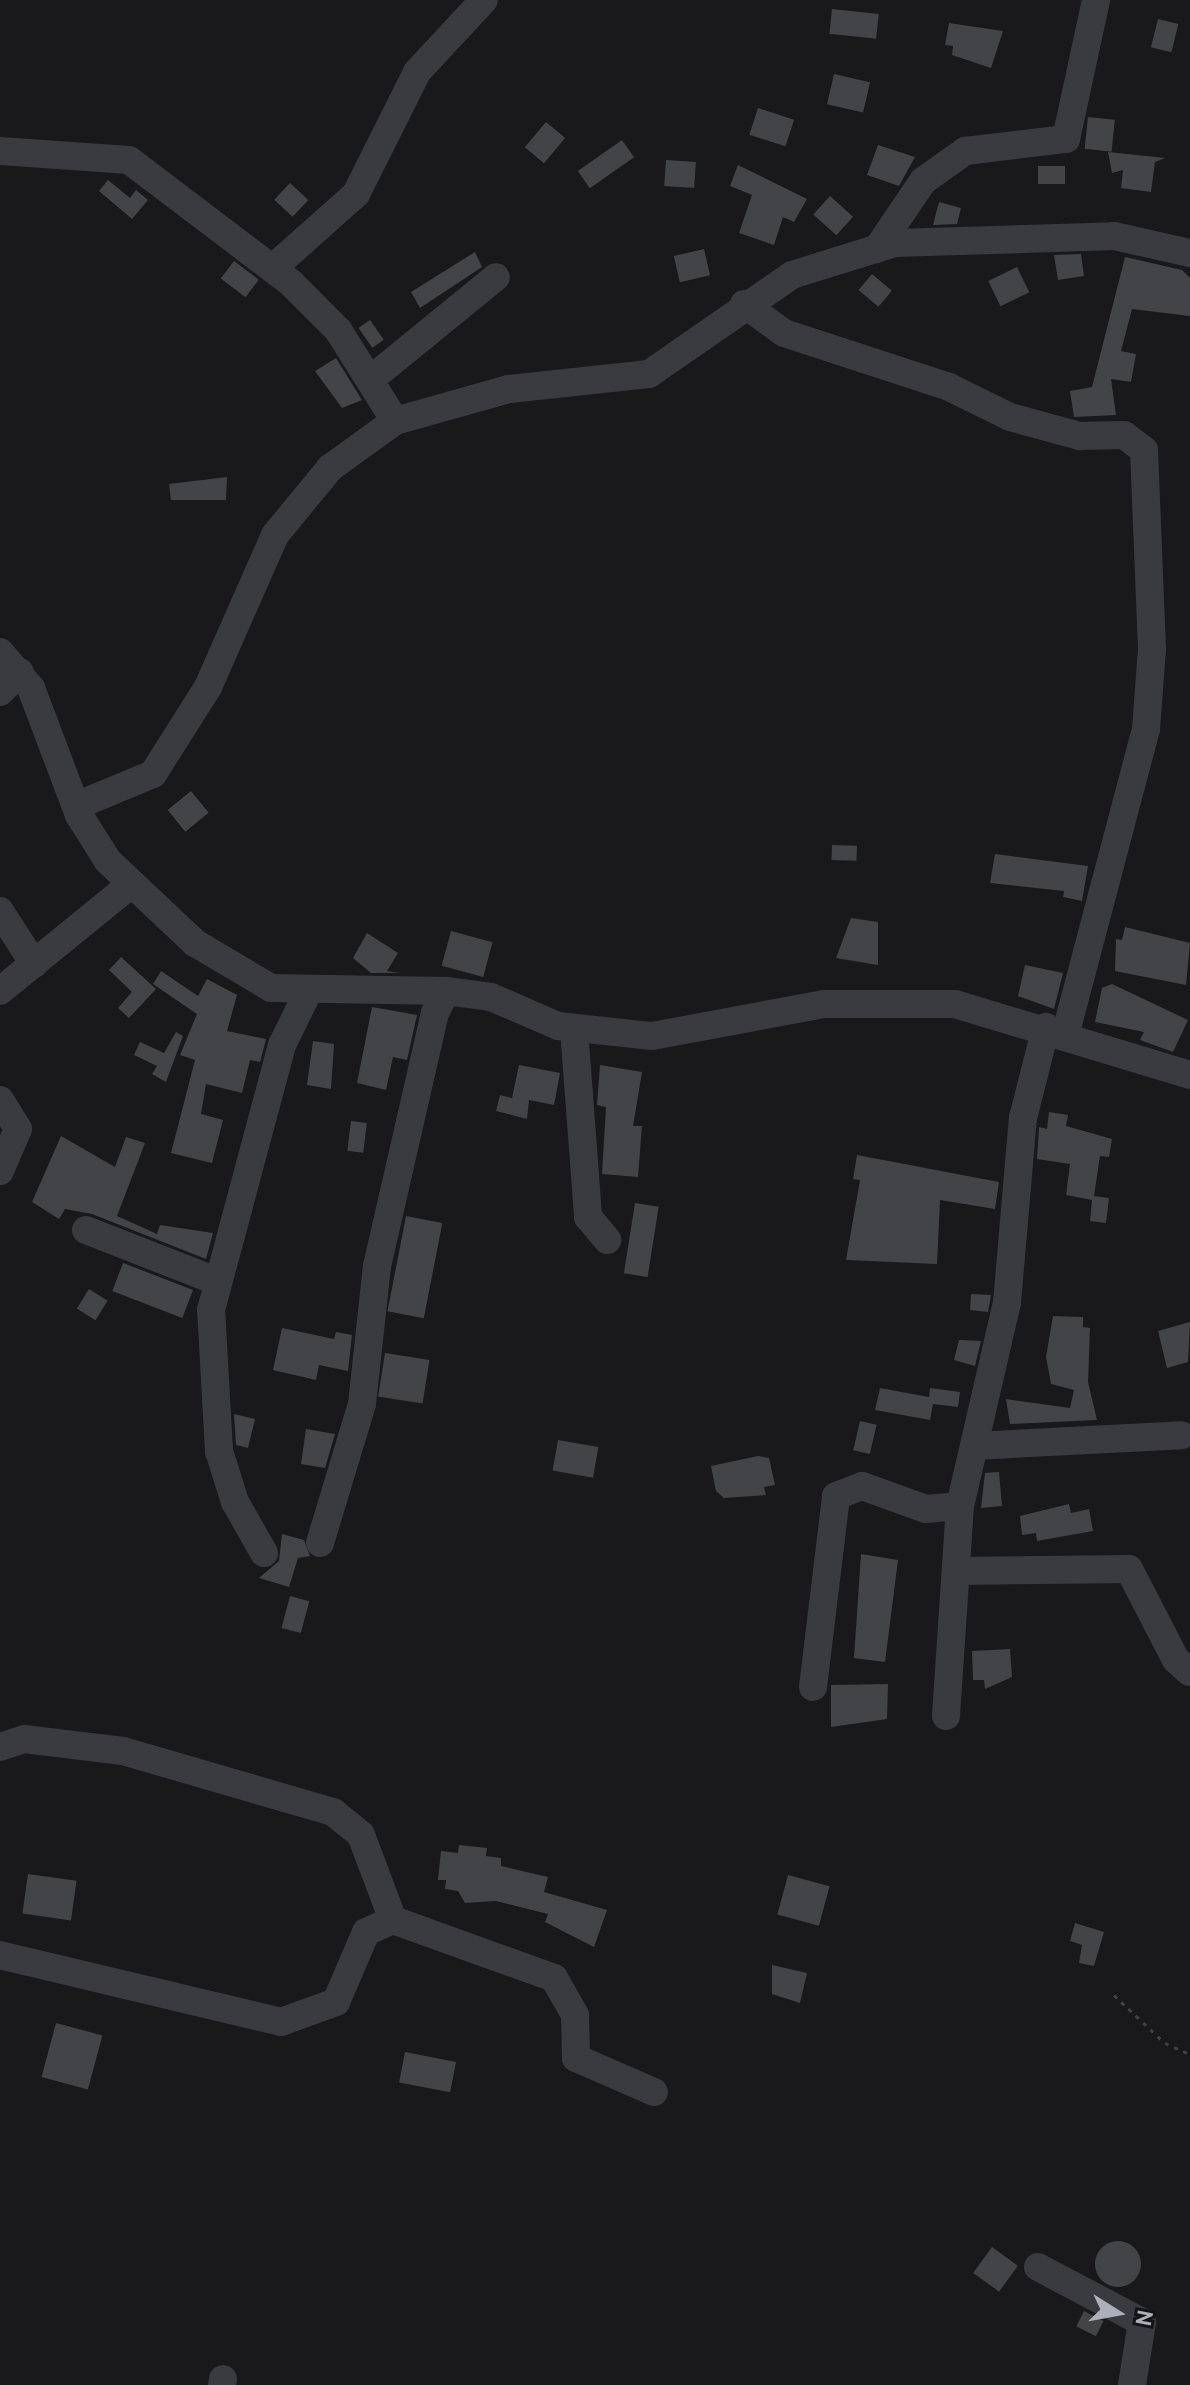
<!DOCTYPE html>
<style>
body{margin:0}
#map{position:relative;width:1190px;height:2385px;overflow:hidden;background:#19191b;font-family:Overpass,sans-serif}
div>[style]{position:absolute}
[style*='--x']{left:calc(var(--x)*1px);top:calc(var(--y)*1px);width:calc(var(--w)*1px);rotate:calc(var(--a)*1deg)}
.building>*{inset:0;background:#434448;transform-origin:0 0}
.round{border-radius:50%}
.path>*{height:3px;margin-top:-1.5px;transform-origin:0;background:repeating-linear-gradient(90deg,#404248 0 4px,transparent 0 10px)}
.minor>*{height:28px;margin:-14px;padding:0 14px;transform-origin:14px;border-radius:14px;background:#3a3b41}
span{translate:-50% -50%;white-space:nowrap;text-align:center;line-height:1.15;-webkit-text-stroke:6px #141416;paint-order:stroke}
.north{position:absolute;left:1078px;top:2273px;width:80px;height:80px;-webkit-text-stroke:6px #141416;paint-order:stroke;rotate:101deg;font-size:22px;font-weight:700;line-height:32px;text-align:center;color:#abb0bb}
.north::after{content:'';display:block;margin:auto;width:28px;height:36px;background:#abb0bb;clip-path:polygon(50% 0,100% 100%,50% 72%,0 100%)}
</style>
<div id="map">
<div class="building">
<div style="left:832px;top:9px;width:47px;height:25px;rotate:6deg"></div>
<div style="left:1158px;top:19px;width:21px;height:29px;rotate:14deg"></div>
<div style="clip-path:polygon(949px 23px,1003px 31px,991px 68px,952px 55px,953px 46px,945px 45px)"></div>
<div style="left:834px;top:74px;width:37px;height:31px;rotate:13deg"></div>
<div style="left:758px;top:108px;width:38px;height:28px;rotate:18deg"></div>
<div style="left:1088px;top:117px;width:27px;height:32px;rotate:6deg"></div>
<div style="left:546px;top:122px;width:25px;height:33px;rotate:40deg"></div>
<div style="left:622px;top:140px;width:21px;height:54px;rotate:55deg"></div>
<div style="clip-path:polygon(878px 145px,915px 157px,899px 186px,867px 175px)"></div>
<div style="clip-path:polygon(1108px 152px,1165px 158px,1155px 162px,1151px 192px,1121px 188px,1123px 170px,1112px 173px)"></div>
<div style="left:666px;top:160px;width:30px;height:26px;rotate:4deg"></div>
<div style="clip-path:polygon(738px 165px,807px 199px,794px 222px,783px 217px,774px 245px,739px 233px,752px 195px,730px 186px)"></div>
<div style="left:1065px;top:166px;width:18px;height:27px;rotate:90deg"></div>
<div style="clip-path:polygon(108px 180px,130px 198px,136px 190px,148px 200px,132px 219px,99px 191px)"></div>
<div style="left:290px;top:183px;width:25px;height:23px;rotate:43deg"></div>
<div style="left:830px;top:196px;width:31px;height:25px;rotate:42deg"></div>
<div style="clip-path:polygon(939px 202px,961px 208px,957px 224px,933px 225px)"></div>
<div style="left:704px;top:249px;width:27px;height:31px;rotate:77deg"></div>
<div style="clip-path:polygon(475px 252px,482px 267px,420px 308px,411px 292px)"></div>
<div style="clip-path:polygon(1081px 254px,1084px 276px,1058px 280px,1054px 255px)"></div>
<div style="clip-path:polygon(1125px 257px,1182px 270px,1190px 278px,1190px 316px,1132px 309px,1121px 351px,1136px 354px,1131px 382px,1111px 379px,1116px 415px,1074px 417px,1070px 391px,1092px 387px)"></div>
<div style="left:234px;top:261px;width:31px;height:22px;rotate:37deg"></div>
<div style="left:1017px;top:267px;width:28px;height:32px;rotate:64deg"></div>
<div style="left:872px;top:274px;width:26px;height:21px;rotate:40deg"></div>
<div style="left:370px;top:320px;width:24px;height:14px;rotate:55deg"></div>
<div style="clip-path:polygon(336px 358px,362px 400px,342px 408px,315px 371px)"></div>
<div style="clip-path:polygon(227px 477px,226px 500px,171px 500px,169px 484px)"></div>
<div style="left:191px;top:791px;width:28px;height:30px;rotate:51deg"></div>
<div style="left:832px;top:845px;width:25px;height:15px;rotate:2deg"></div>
<div style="clip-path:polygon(995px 854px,1088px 866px,1082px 901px,1063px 897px,1064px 891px,990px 883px)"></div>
<div style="clip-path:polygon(851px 918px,878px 922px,878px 965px,836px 958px)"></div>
<div style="clip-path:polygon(1125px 927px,1190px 943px,1186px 985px,1115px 971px,1116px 939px,1122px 940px)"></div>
<div style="left:451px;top:931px;width:43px;height:36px;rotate:15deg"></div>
<div style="clip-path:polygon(367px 933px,398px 953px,387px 971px,400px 973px,371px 973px,353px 958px)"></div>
<div style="clip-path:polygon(121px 957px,156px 989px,129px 1018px,118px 1008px,132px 992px,109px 970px)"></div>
<div style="clip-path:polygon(1025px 965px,1063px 973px,1054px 1009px,1018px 996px)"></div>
<div style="clip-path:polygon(161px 971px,198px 996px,207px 979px,237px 995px,227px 1031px,266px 1039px,260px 1062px,250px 1060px,242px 1093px,206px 1084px,201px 1114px,223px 1120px,212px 1163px,171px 1153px,195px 1060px,180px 1055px,197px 1014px,153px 984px)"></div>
<div style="clip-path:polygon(1112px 984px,1188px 1020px,1173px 1052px,1140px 1040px,1144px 1032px,1095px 1022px,1102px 988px)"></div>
<div style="clip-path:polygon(372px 1007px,417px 1015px,407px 1060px,393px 1057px,386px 1090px,357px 1083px)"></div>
<div style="clip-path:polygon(176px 1032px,183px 1036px,166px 1082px,152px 1074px,157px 1066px,134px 1055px,140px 1042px,164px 1053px)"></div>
<div style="clip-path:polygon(313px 1041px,334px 1044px,331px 1089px,307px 1085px)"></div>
<div style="clip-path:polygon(519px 1065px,560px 1073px,554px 1105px,529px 1100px,527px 1119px,496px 1111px,500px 1095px,512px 1098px)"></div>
<div style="clip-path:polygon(600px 1065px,642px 1072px,633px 1126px,642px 1126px,638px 1177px,602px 1174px,606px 1107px,597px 1105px)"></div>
<div style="clip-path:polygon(1049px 1112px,1068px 1115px,1066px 1126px,1112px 1139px,1109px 1157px,1100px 1156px,1094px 1196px,1109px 1198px,1106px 1223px,1090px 1221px,1092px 1200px,1066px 1195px,1070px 1164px,1037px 1159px,1039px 1127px,1047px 1129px)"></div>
<div style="left:351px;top:1121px;width:16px;height:30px;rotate:7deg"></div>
<div style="clip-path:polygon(61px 1136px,115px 1167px,126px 1137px,145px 1143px,117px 1216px,157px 1234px,160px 1225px,213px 1233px,206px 1259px,92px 1214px,65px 1209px,59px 1219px,32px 1202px)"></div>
<div style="clip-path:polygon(857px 1155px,999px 1182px,995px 1209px,940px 1200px,937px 1264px,846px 1260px,860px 1180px,853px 1179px)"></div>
<div style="left:635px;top:1203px;width:24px;height:71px;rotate:9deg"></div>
<div style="left:406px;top:1216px;width:37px;height:97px;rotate:11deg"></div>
<div style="left:123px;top:1263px;width:75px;height:30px;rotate:21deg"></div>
<div style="left:89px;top:1289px;width:22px;height:23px;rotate:32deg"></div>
<div style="clip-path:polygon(971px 1294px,991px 1295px,988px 1312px,970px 1310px)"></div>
<div style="clip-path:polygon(1053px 1316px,1083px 1317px,1083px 1327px,1090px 1328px,1088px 1382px,1097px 1420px,1010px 1424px,1006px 1399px,1070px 1408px,1074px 1390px,1051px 1384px,1046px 1357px)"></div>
<div style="clip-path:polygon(1190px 1322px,1188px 1362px,1167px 1368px,1158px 1331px)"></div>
<div style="clip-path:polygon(282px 1328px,334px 1339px,336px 1332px,352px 1335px,348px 1371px,319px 1365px,316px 1380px,273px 1370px)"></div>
<div style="clip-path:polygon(959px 1340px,981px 1341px,975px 1366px,954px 1360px)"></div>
<div style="left:385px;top:1353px;width:45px;height:44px;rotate:9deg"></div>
<div style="clip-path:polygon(880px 1388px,929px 1397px,930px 1388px,960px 1392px,958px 1407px,933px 1404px,930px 1420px,875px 1410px)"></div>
<div style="clip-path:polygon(234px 1414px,255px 1419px,248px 1448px,236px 1445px)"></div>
<div style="left:860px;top:1421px;width:17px;height:30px;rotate:13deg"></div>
<div style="clip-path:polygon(306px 1429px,335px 1434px,325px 1468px,301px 1464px)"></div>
<div style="left:558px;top:1440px;width:41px;height:31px;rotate:10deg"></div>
<div style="clip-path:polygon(758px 1456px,769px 1458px,775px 1485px,764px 1487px,766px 1495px,724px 1498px,716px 1491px,711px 1466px)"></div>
<div style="clip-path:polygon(999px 1472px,1002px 1506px,981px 1508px,985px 1473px)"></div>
<div style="clip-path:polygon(1069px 1504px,1071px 1513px,1089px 1509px,1093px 1531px,1037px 1541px,1036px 1533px,1022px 1535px,1020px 1516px)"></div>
<div style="clip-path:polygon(282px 1534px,304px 1540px,310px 1556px,298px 1558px,289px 1587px,259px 1578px,279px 1561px)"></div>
<div style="clip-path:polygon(861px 1554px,898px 1560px,885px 1662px,854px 1658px)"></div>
<div style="left:290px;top:1596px;width:20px;height:33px;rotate:15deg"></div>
<div style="clip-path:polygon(1010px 1649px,1012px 1677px,985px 1689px,984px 1680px,973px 1680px,972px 1651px)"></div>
<div style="clip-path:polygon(888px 1684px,887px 1719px,831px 1727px,831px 1685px)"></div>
<div style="clip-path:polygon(459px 1845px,487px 1848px,486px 1856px,501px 1858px,501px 1866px,548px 1877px,544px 1892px,607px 1910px,594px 1947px,545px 1922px,548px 1914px,496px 1901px,465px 1903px,458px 1891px,445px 1889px,446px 1880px,438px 1880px,441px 1851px,458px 1853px)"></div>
<div style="left:28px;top:1874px;width:49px;height:40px;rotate:8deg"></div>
<div style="left:788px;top:1875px;width:43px;height:41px;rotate:15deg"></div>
<div style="clip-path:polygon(1075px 1923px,1104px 1932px,1094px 1966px,1079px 1963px,1082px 1945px,1070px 1941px)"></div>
<div style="clip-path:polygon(772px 1965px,807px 1973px,800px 2003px,772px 1994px)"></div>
<div style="left:56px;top:2023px;width:48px;height:56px;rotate:15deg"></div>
<div style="left:405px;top:2052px;width:52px;height:31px;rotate:11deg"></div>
<div class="round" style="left:1095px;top:2241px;width:46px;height:46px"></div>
<div style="left:992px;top:2247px;width:32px;height:32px;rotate:36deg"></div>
<div style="left:1084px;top:2311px;width:22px;height:17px;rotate:27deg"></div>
</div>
<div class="path">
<div style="--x:1114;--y:1995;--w:70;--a:43.3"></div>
<div style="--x:1165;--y:2043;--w:27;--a:24"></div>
</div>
<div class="minor">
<div style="--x:0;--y:151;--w:129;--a:4"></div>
<div style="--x:129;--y:160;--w:202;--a:37.2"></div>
<div style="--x:290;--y:282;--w:68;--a:45"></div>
<div style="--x:338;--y:330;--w:107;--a:57.9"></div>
<div style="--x:877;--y:249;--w:82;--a:-55.9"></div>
<div style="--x:923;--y:181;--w:52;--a:-35.5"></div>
<div style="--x:965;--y:151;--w:102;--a:-6.8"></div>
<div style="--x:1066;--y:139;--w:142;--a:-77.8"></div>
<div style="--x:273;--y:268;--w:111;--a:-41.7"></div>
<div style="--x:356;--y:194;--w:136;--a:-63.4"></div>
<div style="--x:417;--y:72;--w:98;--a:-47.1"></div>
<div style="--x:744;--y:304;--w:49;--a:35.9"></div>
<div style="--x:784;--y:333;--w:174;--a:18.1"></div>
<div style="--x:949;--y:387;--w:68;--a:26.2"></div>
<div style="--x:1010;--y:417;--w:73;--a:15.2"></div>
<div style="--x:1080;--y:436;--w:44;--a:-1.3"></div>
<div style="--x:1124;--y:435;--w:25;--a:37"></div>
<div style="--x:1144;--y:450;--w:199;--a:87.7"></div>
<div style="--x:1152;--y:649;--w:80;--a:94.3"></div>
<div style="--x:1146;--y:729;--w:313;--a:104.8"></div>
<div style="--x:371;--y:379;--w:161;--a:-39.2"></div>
<div style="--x:0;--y:652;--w:48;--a:49.3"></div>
<div style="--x:31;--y:688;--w:136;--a:69.3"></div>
<div style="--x:79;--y:815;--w:54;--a:57.8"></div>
<div style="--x:108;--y:861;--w:120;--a:43.3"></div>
<div style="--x:195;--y:943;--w:88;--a:30.6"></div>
<div style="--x:271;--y:988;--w:175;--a:1"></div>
<div style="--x:446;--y:991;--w:45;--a:7.6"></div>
<div style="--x:491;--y:997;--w:73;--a:23.4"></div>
<div style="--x:558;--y:1026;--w:95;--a:6.1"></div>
<div style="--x:652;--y:1036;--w:175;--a:-10.5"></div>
<div style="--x:824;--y:1004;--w:131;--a:0"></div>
<div style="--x:955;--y:1004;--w:245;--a:16.8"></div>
<div style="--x:0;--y:692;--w:28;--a:-45"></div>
<div style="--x:76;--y:806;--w:83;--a:-22.6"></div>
<div style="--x:153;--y:774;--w:103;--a:-57.7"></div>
<div style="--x:208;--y:687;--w:166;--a:-66.2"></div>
<div style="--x:275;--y:535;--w:87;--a:-50.6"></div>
<div style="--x:330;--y:468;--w:80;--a:-35.9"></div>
<div style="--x:395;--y:421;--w:118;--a:-15.7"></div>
<div style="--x:509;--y:389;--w:141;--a:-6.1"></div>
<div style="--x:649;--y:374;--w:174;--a:-34.7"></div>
<div style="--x:792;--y:275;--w:108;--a:-17.3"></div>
<div style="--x:895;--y:243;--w:219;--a:-1.8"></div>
<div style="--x:1114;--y:236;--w:78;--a:12.6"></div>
<div style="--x:0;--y:911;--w:63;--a:57.3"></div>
<div style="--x:0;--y:991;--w:168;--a:-39.2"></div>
<div style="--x:574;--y:1029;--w:189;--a:85.7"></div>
<div style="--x:588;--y:1217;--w:30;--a:50"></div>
<div style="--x:0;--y:1100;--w:34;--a:58"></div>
<div style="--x:18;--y:1129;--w:46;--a:113.2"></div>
<div style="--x:86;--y:1230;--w:140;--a:21.4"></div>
<div style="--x:975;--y:1446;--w:207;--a:-3"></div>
<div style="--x:320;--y:1543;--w:145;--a:-73.2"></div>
<div style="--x:362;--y:1404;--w:139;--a:-83.8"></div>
<div style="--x:377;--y:1266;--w:260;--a:-77.1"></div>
<div style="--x:435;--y:1013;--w:25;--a:-63"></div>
<div style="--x:264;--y:1553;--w:59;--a:-119.6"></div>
<div style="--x:235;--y:1502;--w:53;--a:-107.4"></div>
<div style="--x:219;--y:1451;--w:141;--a:-93.2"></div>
<div style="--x:211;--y:1310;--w:274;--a:-75"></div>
<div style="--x:282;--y:1045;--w:57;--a:-63.9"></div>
<div style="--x:959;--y:1571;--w:170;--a:-0.7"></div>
<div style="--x:1129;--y:1569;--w:102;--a:62.7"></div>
<div style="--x:1176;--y:1660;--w:18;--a:41"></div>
<div style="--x:813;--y:1687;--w:192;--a:-83.1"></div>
<div style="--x:836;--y:1496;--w:28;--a:-21"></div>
<div style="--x:862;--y:1486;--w:68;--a:19.8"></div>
<div style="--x:926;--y:1509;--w:34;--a:-5"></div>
<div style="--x:946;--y:1716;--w:210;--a:-86.2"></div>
<div style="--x:960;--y:1506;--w:208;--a:-77"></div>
<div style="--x:1007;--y:1303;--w:186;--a:-85.1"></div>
<div style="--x:1023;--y:1118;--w:94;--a:-75.8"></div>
<div style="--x:0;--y:1747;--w:25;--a:-18"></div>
<div style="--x:24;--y:1739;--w:100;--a:6.9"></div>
<div style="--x:123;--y:1751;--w:219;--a:16.2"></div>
<div style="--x:333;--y:1812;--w:36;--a:39"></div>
<div style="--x:361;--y:1835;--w:91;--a:69.4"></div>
<div style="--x:0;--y:1955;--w:289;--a:13.4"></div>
<div style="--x:281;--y:2022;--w:59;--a:-20"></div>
<div style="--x:336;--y:2002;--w:76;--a:-66.8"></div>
<div style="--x:366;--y:1932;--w:30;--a:-24"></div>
<div style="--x:393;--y:1920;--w:171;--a:19.8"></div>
<div style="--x:554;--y:1978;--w:43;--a:60.4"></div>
<div style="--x:575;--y:2015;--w:43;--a:88.7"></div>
<div style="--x:576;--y:2058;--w:85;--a:23.6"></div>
<div style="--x:1038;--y:2267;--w:118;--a:27.9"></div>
<div style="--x:1142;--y:2322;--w:64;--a:99"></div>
<div style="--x:222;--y:2385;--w:6;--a:-81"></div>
</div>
<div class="north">N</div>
</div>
